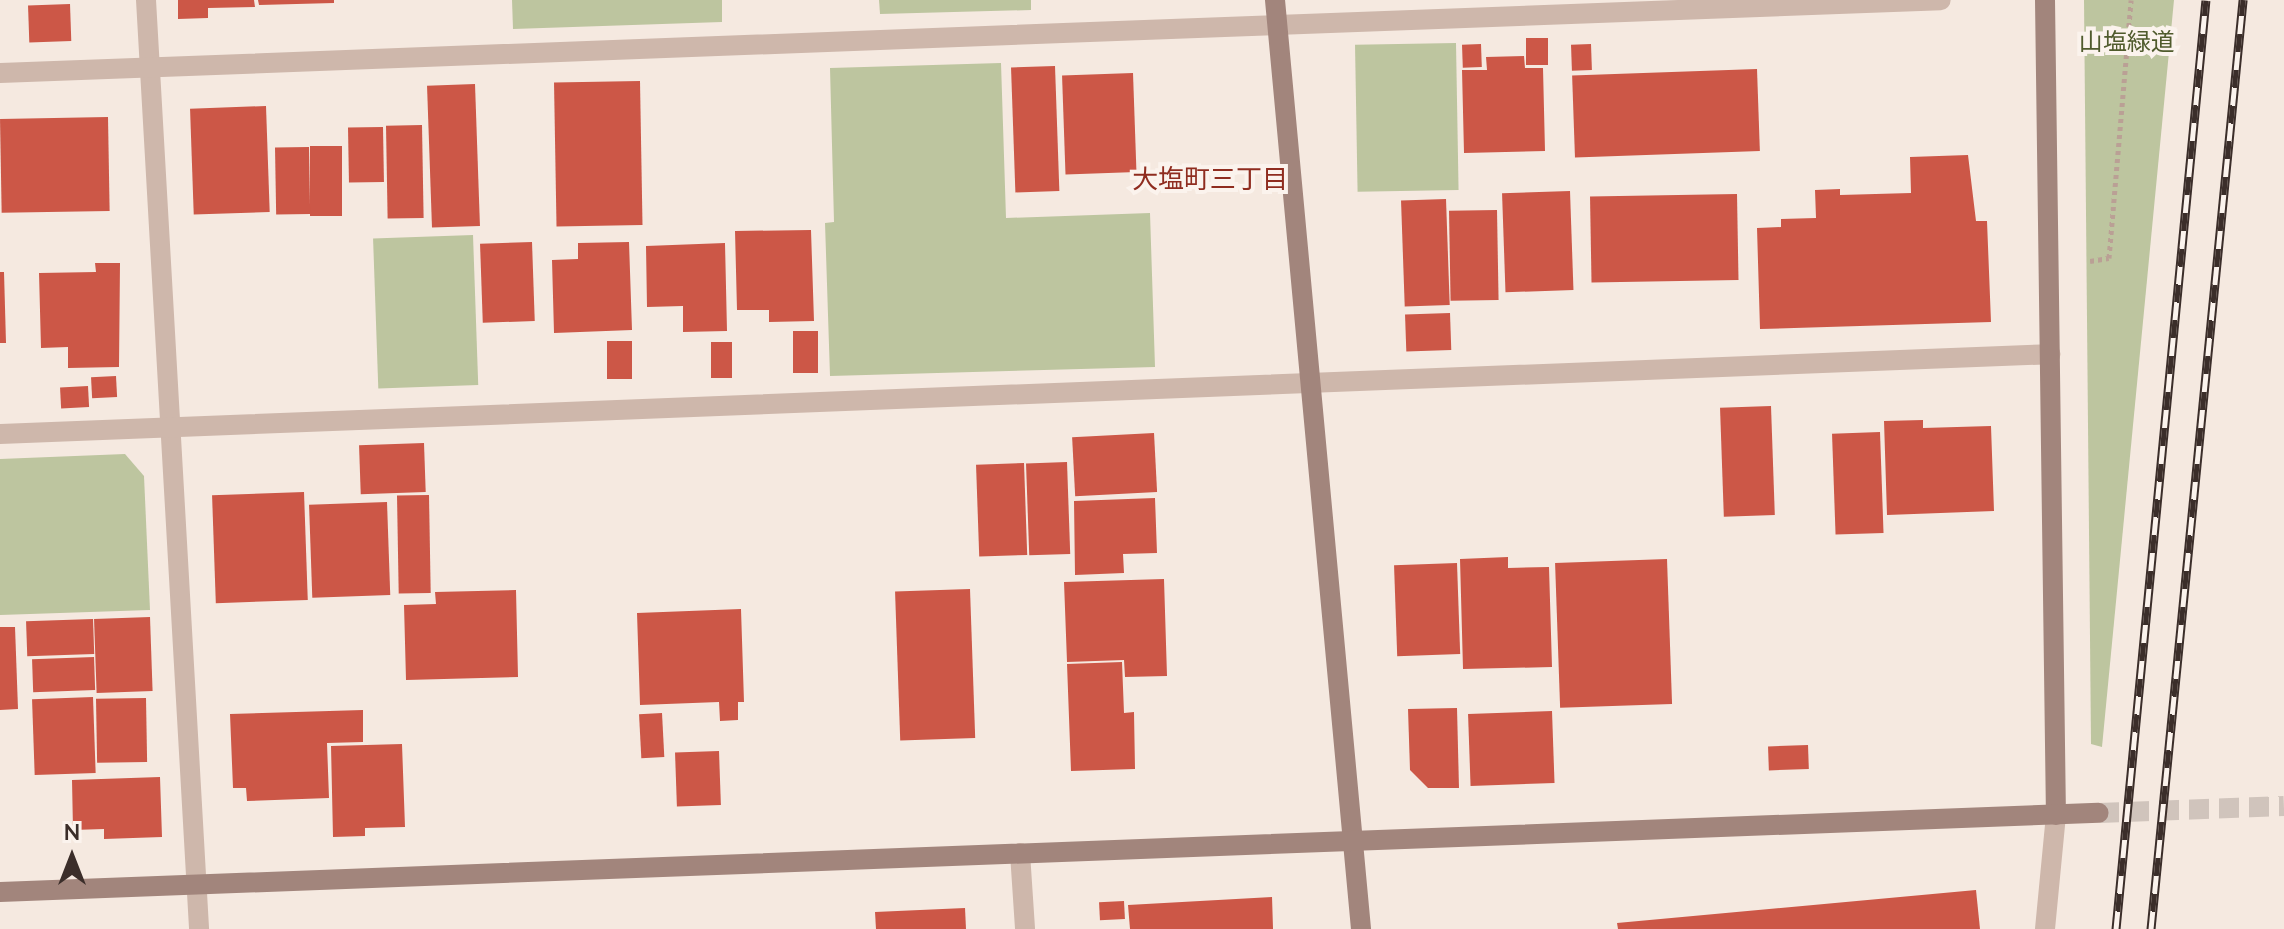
<!DOCTYPE html>
<meta charset="utf-8">
<style>
body{margin:0}
#map{position:relative;width:2284px;height:929px;overflow:hidden;background:#f5e9e0;font-family:"Nunito Sans","Noto Sans JP",sans-serif}
div>[style]{position:absolute}
[style*='--x']{left:calc(var(--x)*1px);top:calc(var(--y)*1px);width:calc(var(--w)*1px);rotate:calc(var(--a)*1deg)}
.green>*{inset:0;background:#bdc59f;transform-origin:0 0}
.building>*{inset:0;background:#cc5747;transform-origin:0 0}
.secondary-tunnel>*{height:20px;margin-top:-10px;transform-origin:0;background:repeating-linear-gradient(90deg,#d0c4bc 0 20px,transparent 0 30px)}
.path>*{height:5px;margin-top:-2.5px;transform-origin:0;background:repeating-linear-gradient(90deg,#baa095 0 4px,transparent 0 8px)}
.street>*{height:20px;margin:-10px;padding:0 10px;transform-origin:10px;border-radius:10px;background:#ceb7ab}
.secondary>*{height:20px;margin:-10px;padding:0 10px;transform-origin:10px;border-radius:10px;background:#a2857c}
.rail>*{height:9px;margin-top:-4.5px;transform-origin:0;background:repeating-linear-gradient(90deg,#fbf3ed 0 18px,#3b2e2a 0 36px);box-sizing:border-box;border-block:2px solid #3b2e2a}
span{translate:-50% -50%;white-space:nowrap;text-align:center;line-height:1.15;-webkit-text-stroke:8px #fbf3ed;paint-order:stroke}
.park-label{font-size:24px;color:#505b2d}
.neighbourhood-label{font-size:26px;color:#8f2c1f}
.north{position:absolute;left:32px;top:817px;width:80px;height:80px;-webkit-text-stroke:6px #fbf3ed;paint-order:stroke;rotate:0deg;font-size:22px;font-weight:700;line-height:32px;text-align:center;color:#3b2e2a}
.north::after{content:'';display:block;margin:auto;width:28px;height:36px;background:#3b2e2a;clip-path:polygon(50% 0,100% 100%,50% 72%,0 100%)}
</style>
<div id="map">
<div class="green">
<div style="clip-path:polygon(512px 0,722px 0,722px 22px,513px 29px)"></div>
<div style="clip-path:polygon(879px 0,1031px 0,1031px 10px,880px 14px)"></div>
<div style="clip-path:polygon(2084px 0,2174px 0,2102px 747px,2091px 744px)"></div>
<div style="left:1456px;top:43px;width:147px;height:101px;rotate:89deg"></div>
<div style="clip-path:polygon(1001px 63px,1006px 218px,1150px 213px,1155px 367px,830px 376px,825px 223px,834px 222px,830px 68px)"></div>
<div style="left:473px;top:235px;width:150px;height:100px;rotate:88deg"></div>
<div style="clip-path:polygon(125px 454px,144px 476px,150px 610px,0 615px,0 459px)"></div>
</div>
<div class="building">
<div style="clip-path:polygon(178px 0,254px 0,255px 7px,208px 8px,208px 18px,178px 19px)"></div>
<div style="clip-path:polygon(258px 0,334px 0,334px 3px,259px 5px)"></div>
<div style="left:70px;top:4px;width:37px;height:42px;rotate:88deg"></div>
<div style="left:1526px;top:38px;width:22px;height:27px"></div>
<div style="left:1481px;top:44px;width:23px;height:19px;rotate:88deg"></div>
<div style="left:1591px;top:44px;width:26px;height:20px;rotate:88deg"></div>
<div style="clip-path:polygon(1524px 56px,1525px 68px,1543px 68px,1545px 151px,1464px 153px,1462px 70px,1487px 70px,1486px 57px)"></div>
<div style="left:1055px;top:66px;width:125px;height:44px;rotate:88deg"></div>
<div style="left:1757px;top:69px;width:82px;height:185px;rotate:88deg"></div>
<div style="left:1133px;top:73px;width:99px;height:71px;rotate:88deg"></div>
<div style="left:640px;top:81px;width:144px;height:86px;rotate:89deg"></div>
<div style="left:475px;top:84px;width:142px;height:48px;rotate:88deg"></div>
<div style="left:266px;top:106px;width:106px;height:76px;rotate:88deg"></div>
<div style="left:108px;top:117px;width:94px;height:108px;rotate:89deg"></div>
<div style="left:422px;top:125px;width:93px;height:36px;rotate:89deg"></div>
<div style="left:383px;top:127px;width:55px;height:35px;rotate:89deg"></div>
<div style="left:310px;top:146px;width:32px;height:70px"></div>
<div style="left:309px;top:147px;width:67px;height:34px;rotate:89deg"></div>
<div style="clip-path:polygon(1968px 155px,1976px 221px,1987px 221px,1991px 322px,1760px 329px,1757px 228px,1781px 227px,1781px 219px,1816px 218px,1815px 190px,1840px 189px,1840px 195px,1911px 193px,1910px 157px)"></div>
<div style="left:1570px;top:191px;width:99px;height:68px;rotate:88deg"></div>
<div style="left:1737px;top:194px;width:86px;height:147px;rotate:89deg"></div>
<div style="left:1446px;top:199px;width:106px;height:45px;rotate:88deg"></div>
<div style="left:1497px;top:210px;width:90px;height:48px;rotate:89deg"></div>
<div style="clip-path:polygon(811px 230px,814px 321px,769px 322px,769px 310px,737px 310px,735px 231px)"></div>
<div style="left:532px;top:242px;width:79px;height:52px;rotate:88deg"></div>
<div style="clip-path:polygon(629px 242px,632px 330px,554px 333px,552px 260px,578px 259px,578px 243px)"></div>
<div style="clip-path:polygon(725px 243px,727px 331px,683px 332px,683px 306px,647px 307px,646px 246px)"></div>
<div style="clip-path:polygon(95px 263px,120px 263px,119px 367px,68px 368px,68px 347px,41px 348px,39px 273px,96px 272px)"></div>
<div style="clip-path:polygon(0 272px,4px 272px,6px 343px,0 343px)"></div>
<div style="left:1450px;top:313px;width:37px;height:45px;rotate:88deg"></div>
<div style="left:793px;top:331px;width:25px;height:42px"></div>
<div style="left:607px;top:341px;width:25px;height:38px"></div>
<div style="left:711px;top:342px;width:21px;height:36px"></div>
<div style="left:116px;top:376px;width:21px;height:25px;rotate:87deg"></div>
<div style="left:88px;top:386px;width:21px;height:28px;rotate:87deg"></div>
<div style="left:1771px;top:406px;width:109px;height:51px;rotate:88deg"></div>
<div style="clip-path:polygon(1923px 420px,1923px 428px,1991px 426px,1994px 511px,1887px 515px,1884px 421px)"></div>
<div style="left:1880px;top:432px;width:101px;height:48px;rotate:88deg"></div>
<div style="left:1154px;top:433px;width:59px;height:82px;rotate:87deg"></div>
<div style="left:424px;top:443px;width:49px;height:65px;rotate:88deg"></div>
<div style="left:1067px;top:462px;width:92px;height:41px;rotate:88deg"></div>
<div style="left:1024px;top:463px;width:92px;height:48px;rotate:88deg"></div>
<div style="left:304px;top:492px;width:108px;height:92px;rotate:88deg"></div>
<div style="left:429px;top:495px;width:98px;height:32px;rotate:89deg"></div>
<div style="clip-path:polygon(1155px 498px,1157px 553px,1123px 554px,1124px 573px,1075px 575px,1074px 501px)"></div>
<div style="left:387px;top:502px;width:93px;height:78px;rotate:88deg"></div>
<div style="clip-path:polygon(1508px 557px,1508px 568px,1549px 567px,1552px 667px,1463px 669px,1460px 559px)"></div>
<div style="left:1667px;top:559px;width:145px;height:112px;rotate:88deg"></div>
<div style="left:1457px;top:563px;width:91px;height:63px;rotate:88deg"></div>
<div style="clip-path:polygon(1164px 579px,1167px 676px,1125px 677px,1124px 660px,1067px 662px,1064px 582px)"></div>
<div style="left:970px;top:589px;width:149px;height:75px;rotate:88deg"></div>
<div style="clip-path:polygon(516px 590px,518px 677px,406px 680px,404px 605px,436px 604px,435px 592px)"></div>
<div style="clip-path:polygon(741px 609px,744px 702px,738px 702px,738px 720px,720px 721px,719px 702px,640px 705px,637px 613px)"></div>
<div style="left:150px;top:617px;width:74px;height:56px;rotate:88deg"></div>
<div style="left:93px;top:619px;width:35px;height:67px;rotate:88deg"></div>
<div style="clip-path:polygon(0 627px,15px 627px,18px 709px,0 710px)"></div>
<div style="left:94px;top:657px;width:33px;height:62px;rotate:88deg"></div>
<div style="clip-path:polygon(1122px 662px,1124px 713px,1134px 712px,1135px 769px,1071px 771px,1067px 664px)"></div>
<div style="left:93px;top:697px;width:76px;height:61px;rotate:88deg"></div>
<div style="left:146px;top:698px;width:64px;height:50px;rotate:89deg"></div>
<div style="clip-path:polygon(1457px 708px,1459px 788px,1428px 788px,1410px 770px,1408px 709px)"></div>
<div style="clip-path:polygon(363px 710px,363px 742px,327px 743px,329px 798px,247px 801px,246px 788px,233px 788px,230px 714px)"></div>
<div style="left:1552px;top:711px;width:72px;height:84px;rotate:88deg"></div>
<div style="left:662px;top:713px;width:44px;height:23px;rotate:87deg"></div>
<div style="clip-path:polygon(402px 744px,405px 827px,365px 828px,365px 836px,333px 837px,331px 746px)"></div>
<div style="left:1808px;top:745px;width:24px;height:40px;rotate:88deg"></div>
<div style="left:719px;top:751px;width:54px;height:44px;rotate:88deg"></div>
<div style="clip-path:polygon(160px 777px,162px 837px,104px 839px,104px 829px,73px 830px,72px 780px)"></div>
<div style="clip-path:polygon(1976px 890px,1980px 929px,1618px 929px,1617px 923px)"></div>
<div style="clip-path:polygon(1272px 897px,1273px 929px,1130px 929px,1128px 905px)"></div>
<div style="left:1124px;top:901px;width:18px;height:25px;rotate:87deg"></div>
<div style="clip-path:polygon(965px 908px,966px 929px,876px 929px,875px 912px)"></div>
</div>
<div class="secondary-tunnel">
<div style="--x:2099;--y:813;--w:185;--a:-2.2"></div>
</div>
<div class="path">
<div style="--x:2090;--y:261;--w:19;--a:-9"></div>
<div style="--x:2109;--y:258;--w:259;--a:-85.1"></div>
</div>
<div class="street">
<div style="--x:146;--y:0;--w:931;--a:86.73"></div>
<div style="--x:0;--y:73;--w:1942;--a:-2.15"></div>
<div style="--x:0;--y:434;--w:2052;--a:-2.23"></div>
<div style="--x:1020;--y:853;--w:76;--a:86.2"></div>
<div style="--x:2045;--y:929;--w:115;--a:-84.5"></div>
</div>
<div class="secondary">
<div style="--x:1275;--y:0;--w:933;--a:84.71"></div>
<div style="--x:2045;--y:0;--w:815;--a:89.23"></div>
<div style="--x:0;--y:892;--w:2100;--a:-2.16"></div>
</div>
<div class="rail">
<div style="--x:2116;--y:929;--w:933;--a:-84.47"></div>
<div style="--x:2151;--y:929;--w:934;--a:-84.34"></div>
</div>
<div class="park-label">
<span style="left:2127px;top:43px">山塩緑道</span>
</div>
<div class="neighbourhood-label">
<span style="left:1210px;top:180px">大塩町三丁目</span>
</div>
<div class="north">N</div>
</div>
